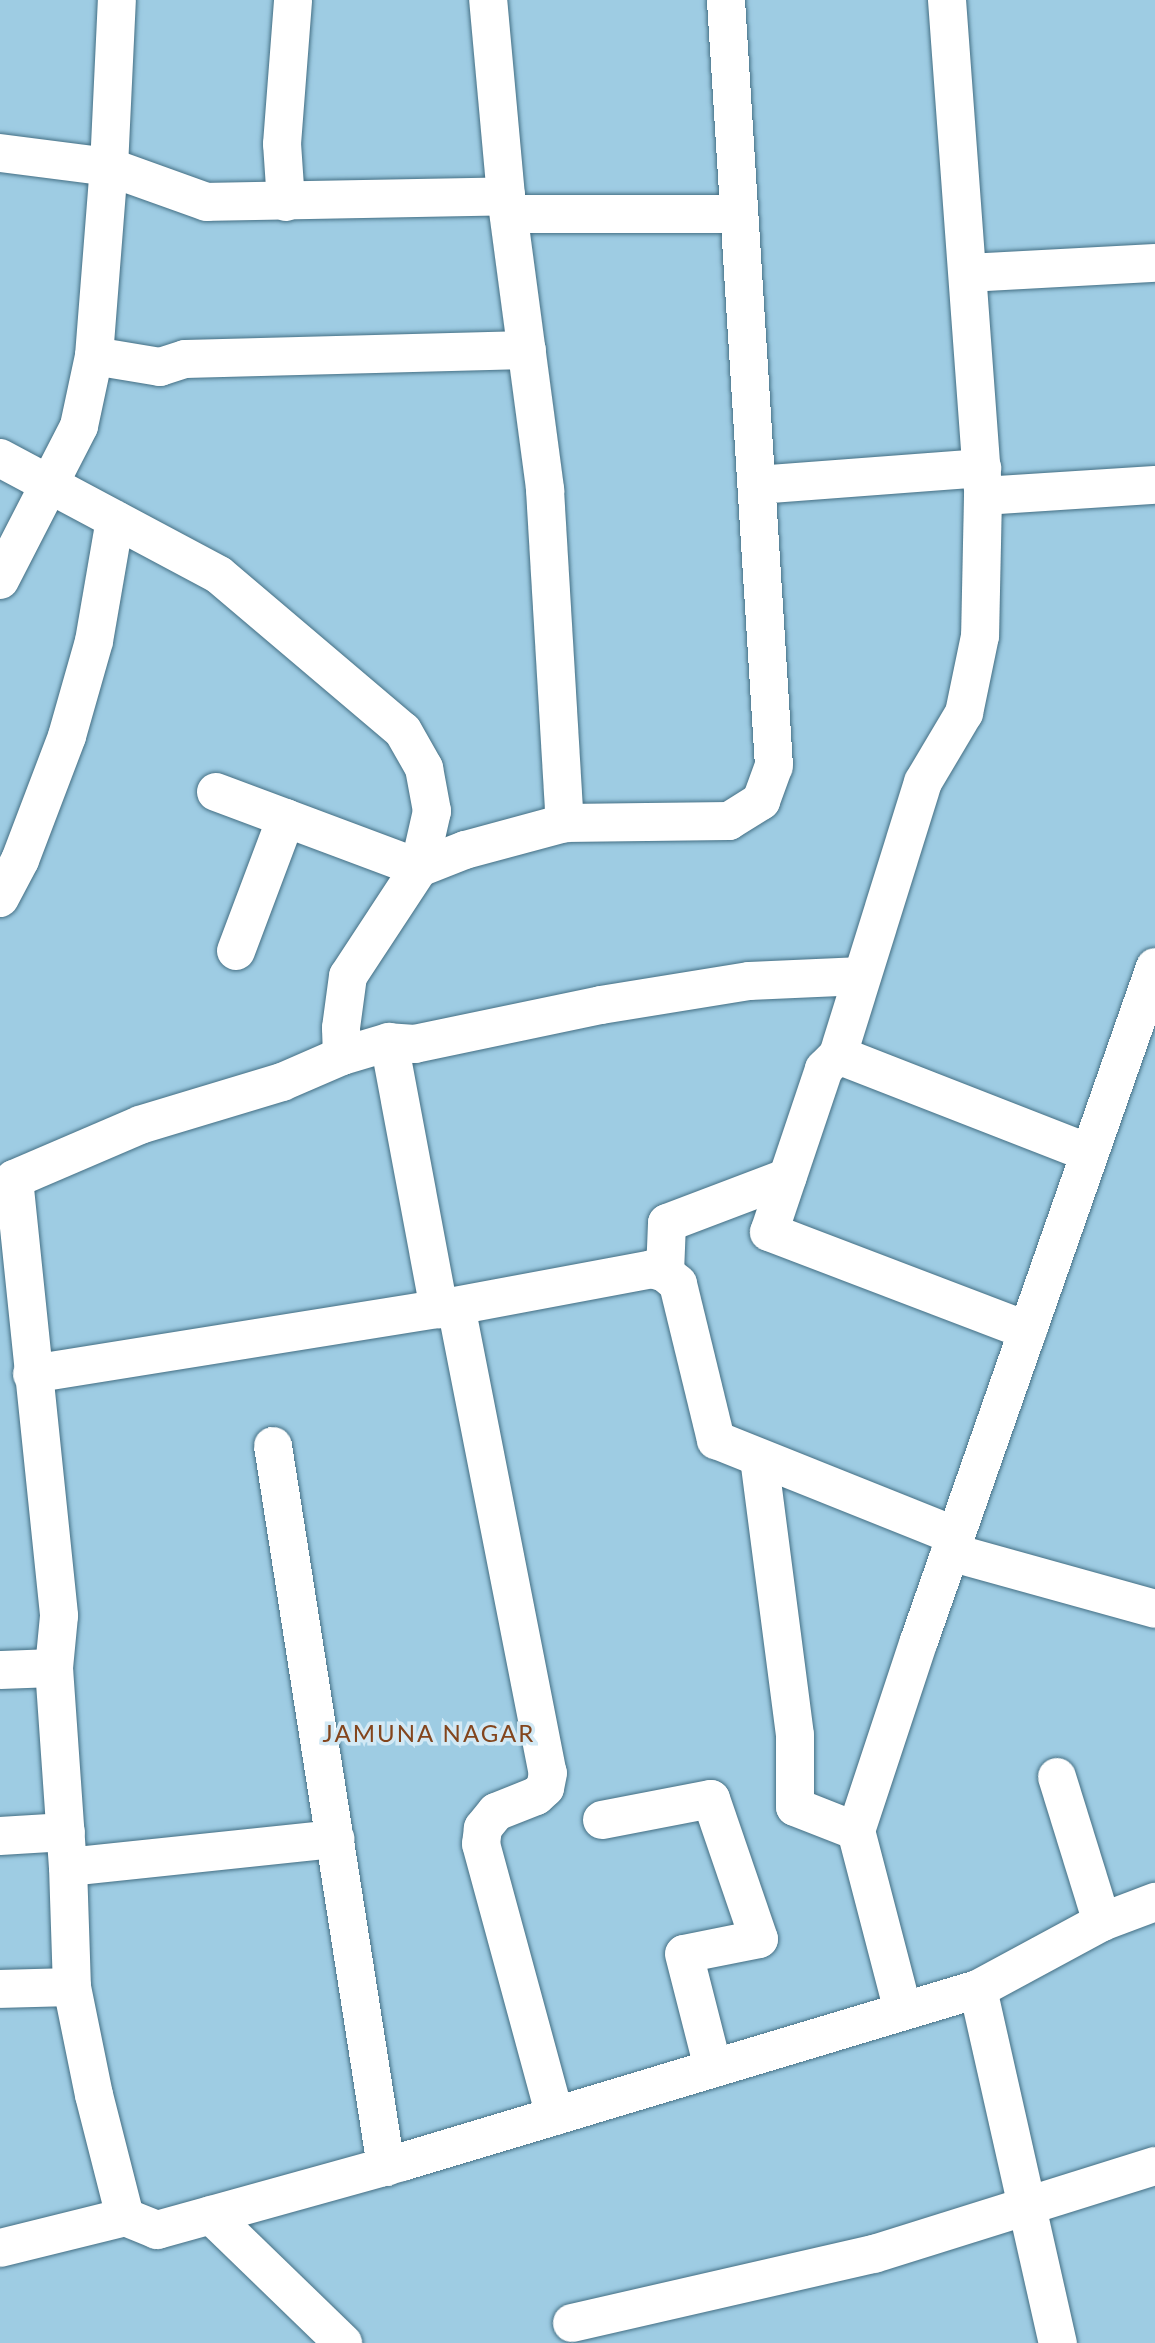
<!DOCTYPE html>
<style>
body{margin:0}
#map{position:relative;width:1155px;height:2343px;overflow:hidden;background:#9ecce3;font-family:Lato,sans-serif}
div>[style]{position:absolute}
[style*='--x']{left:calc(var(--x)*1px);top:calc(var(--y)*1px);width:calc(var(--w)*1px);rotate:calc(var(--a)*1deg)}
.roads{filter:drop-shadow(0 0 2px #446f84) drop-shadow(0 0 2px #446f84)}
.minor>*{height:38px;margin:-19px;padding:0 19px;transform-origin:19px;border-radius:19px;background:#fff}
span{translate:-50% -50%;white-space:nowrap;text-align:center;line-height:1.15;-webkit-text-stroke:7px #d2e9f5;paint-order:stroke}
.neighbourhood-label{font-size:24px;color:#83451d;letter-spacing:2px}
</style>
<div id="map">
<div class="roads">
<div class="minor">
<div style="--x:947;--y:0;--w:497;--a:85.8"></div>
<div style="--x:983;--y:496;--w:140;--a:91.2"></div>
<div style="--x:980;--y:636;--w:79;--a:101.7"></div>
<div style="--x:964;--y:713;--w:80;--a:120.7"></div>
<div style="--x:923;--y:782;--w:286;--a:107.3"></div>
<div style="--x:838;--y:1055;--w:270;--a:21.3"></div>
<div style="--x:0;--y:153;--w:110;--a:7.3"></div>
<div style="--x:109;--y:167;--w:104;--a:19.7"></div>
<div style="--x:207;--y:202;--w:299;--a:-1.1"></div>
<div style="--x:506;--y:196;--w:197;--a:-95.2"></div>
<div style="--x:506;--y:196;--w:297;--a:82.4"></div>
<div style="--x:545;--y:490;--w:334;--a:86.6"></div>
<div style="--x:565;--y:823;--w:164;--a:-0.7"></div>
<div style="--x:729;--y:821;--w:38;--a:-32"></div>
<div style="--x:761;--y:801;--w:37;--a:-70"></div>
<div style="--x:774;--y:766;--w:768;--a:-93.59"></div>
<div style="--x:286;--y:202;--w:58;--a:-93.9"></div>
<div style="--x:282;--y:144;--w:144;--a:-85.6"></div>
<div style="--x:509;--y:214;--w:230;--a:0"></div>
<div style="--x:968;--y:273;--w:187;--a:-3.1"></div>
<div style="--x:94;--y:356;--w:67;--a:9.5"></div>
<div style="--x:160;--y:367;--w:26;--a:-18"></div>
<div style="--x:185;--y:359;--w:342;--a:-1.5"></div>
<div style="--x:0;--y:458;--w:248;--a:28.1"></div>
<div style="--x:219;--y:575;--w:241;--a:40.3"></div>
<div style="--x:403;--y:731;--w:43;--a:60.4"></div>
<div style="--x:424;--y:768;--w:44;--a:79.5"></div>
<div style="--x:432;--y:811;--w:58;--a:102.8"></div>
<div style="--x:419;--y:868;--w:129;--a:123.3"></div>
<div style="--x:348;--y:976;--w:52;--a:97.7"></div>
<div style="--x:341;--y:1028;--w:28;--a:88"></div>
<div style="--x:757;--y:485;--w:226;--a:-4.3"></div>
<div style="--x:983;--y:496;--w:172;--a:-3.7"></div>
<div style="--x:0;--y:580;--w:173;--a:-62.8"></div>
<div style="--x:79;--y:426;--w:72;--a:-77.9"></div>
<div style="--x:94;--y:356;--w:190;--a:-85.5"></div>
<div style="--x:109;--y:167;--w:167;--a:-87.3"></div>
<div style="--x:216;--y:792;--w:217;--a:20.5"></div>
<div style="--x:419;--y:868;--w:49;--a:-21.4"></div>
<div style="--x:465;--y:850;--w:104;--a:-15.1"></div>
<div style="--x:0;--y:898;--w:43;--a:-62.2"></div>
<div style="--x:20;--y:860;--w:133;--a:-69.2"></div>
<div style="--x:67;--y:736;--w:99;--a:-74.1"></div>
<div style="--x:94;--y:641;--w:123;--a:-80.2"></div>
<div style="--x:236;--y:951;--w:142;--a:-69.4"></div>
<div style="--x:862;--y:976;--w:113;--a:177.5"></div>
<div style="--x:749;--y:981;--w:150;--a:170.8"></div>
<div style="--x:601;--y:1005;--w:190;--a:168.2"></div>
<div style="--x:415;--y:1044;--w:26;--a:-176"></div>
<div style="--x:389;--y:1042;--w:49;--a:163.4"></div>
<div style="--x:342;--y:1056;--w:65;--a:156.6"></div>
<div style="--x:282;--y:1082;--w:148;--a:163.2"></div>
<div style="--x:140;--y:1125;--w:137;--a:156.8"></div>
<div style="--x:14;--y:1179;--w:439;--a:84.1"></div>
<div style="--x:59;--y:1616;--w:52;--a:95.5"></div>
<div style="--x:54;--y:1668;--w:199;--a:86"></div>
<div style="--x:68;--y:1867;--w:120;--a:88.1"></div>
<div style="--x:72;--y:1987;--w:110;--a:78.5"></div>
<div style="--x:94;--y:2095;--w:126;--a:75.7"></div>
<div style="--x:125;--y:2217;--w:35;--a:22"></div>
<div style="--x:157;--y:2230;--w:254;--a:-15.5"></div>
<div style="--x:402;--y:2162;--w:601;--a:-16.72"></div>
<div style="--x:978;--y:1989;--w:141;--a:-28.4"></div>
<div style="--x:1102;--y:1922;--w:57;--a:-20.7"></div>
<div style="--x:389;--y:1042;--w:272;--a:79.4"></div>
<div style="--x:838;--y:1055;--w:20;--a:135"></div>
<div style="--x:824;--y:1069;--w:172;--a:108.6"></div>
<div style="--x:769;--y:1232;--w:277;--a:20.9"></div>
<div style="--x:665;--y:1273;--w:50;--a:-87.7"></div>
<div style="--x:667;--y:1223;--w:129;--a:-20.8"></div>
<div style="--x:456;--y:1306;--w:476;--a:78.9"></div>
<div style="--x:548;--y:1773;--w:15;--a:101"></div>
<div style="--x:545;--y:1788;--w:12;--a:138"></div>
<div style="--x:536;--y:1796;--w:43;--a:158.2"></div>
<div style="--x:496;--y:1812;--w:21;--a:129"></div>
<div style="--x:483;--y:1828;--w:16;--a:97"></div>
<div style="--x:481;--y:1844;--w:282;--a:74.8"></div>
<div style="--x:32;--y:1374;--w:412;--a:-9.1"></div>
<div style="--x:439;--y:1309;--w:217;--a:-10.6"></div>
<div style="--x:652;--y:1269;--w:14;--a:17"></div>
<div style="--x:665;--y:1273;--w:17;--a:40"></div>
<div style="--x:678;--y:1284;--w:161;--a:76.3"></div>
<div style="--x:716;--y:1440;--w:258;--a:21.8"></div>
<div style="--x:273;--y:1446;--w:730;--a:81.09"></div>
<div style="--x:759;--y:1458;--w:279;--a:82.6"></div>
<div style="--x:795;--y:1735;--w:72;--a:90"></div>
<div style="--x:795;--y:1807;--w:66;--a:21.5"></div>
<div style="--x:950;--y:1552;--w:213;--a:15.5"></div>
<div style="--x:0;--y:1670;--w:54;--a:-2.1"></div>
<div style="--x:1057;--y:1777;--w:152;--a:72.8"></div>
<div style="--x:602;--y:1820;--w:111;--a:-10.9"></div>
<div style="--x:711;--y:1799;--w:148;--a:71.1"></div>
<div style="--x:759;--y:1939;--w:76;--a:168.7"></div>
<div style="--x:684;--y:1954;--w:118;--a:75.7"></div>
<div style="--x:0;--y:1836;--w:66;--a:-3.5"></div>
<div style="--x:68;--y:1867;--w:269;--a:-6"></div>
<div style="--x:0;--y:1989;--w:72;--a:-1.6"></div>
<div style="--x:978;--y:1989;--w:363;--a:77.3"></div>
<div style="--x:903;--y:2011;--w:186;--a:-104.6"></div>
<div style="--x:856;--y:1831;--w:200;--a:-71.7"></div>
<div style="--x:919;--y:1641;--w:714;--a:-70.7"></div>
<div style="--x:211;--y:2215;--w:184;--a:44.1"></div>
<div style="--x:0;--y:2248;--w:129;--a:-13.9"></div>
<div style="--x:572;--y:2323;--w:310;--a:-12.9"></div>
<div style="--x:874;--y:2254;--w:294;--a:-17.4"></div>
</div>
</div>
<div class="neighbourhood-label">
<span style="left:429px;top:1733px">JAMUNA NAGAR</span>
</div>
</div>
